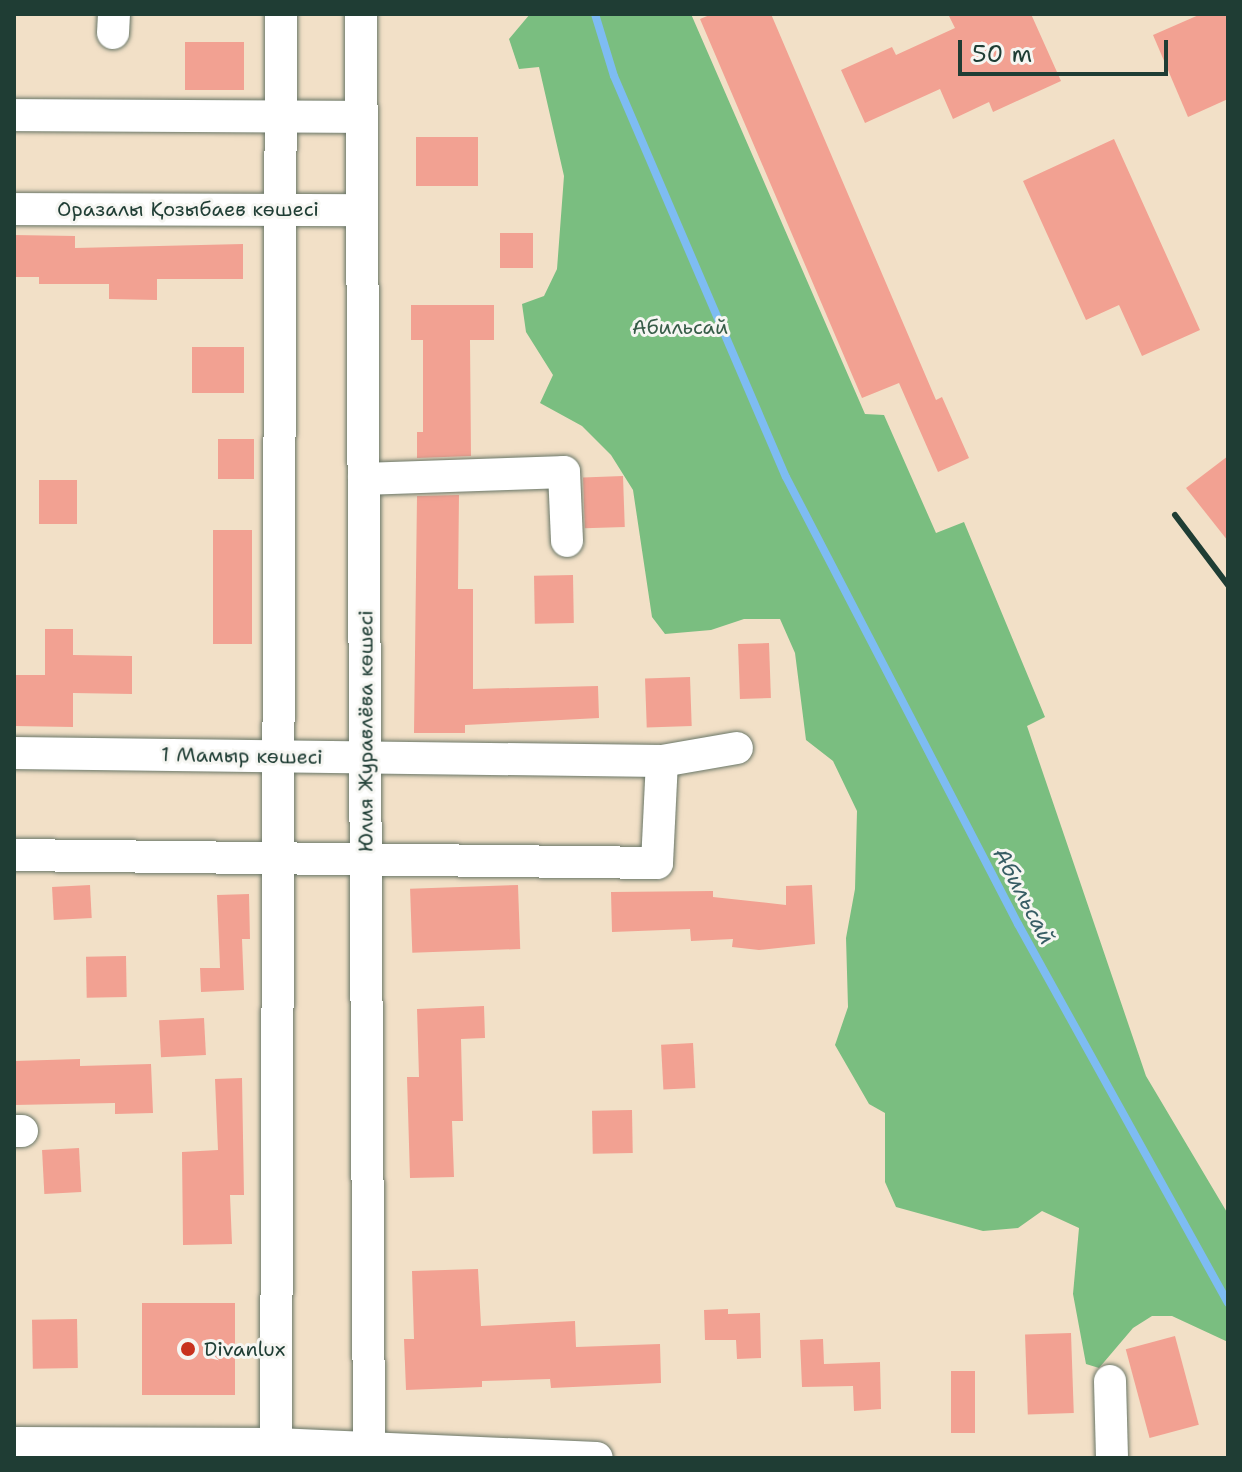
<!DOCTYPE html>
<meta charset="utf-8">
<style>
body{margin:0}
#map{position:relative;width:1242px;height:1472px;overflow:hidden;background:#f2e0c7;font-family:"Shantell Sans",sans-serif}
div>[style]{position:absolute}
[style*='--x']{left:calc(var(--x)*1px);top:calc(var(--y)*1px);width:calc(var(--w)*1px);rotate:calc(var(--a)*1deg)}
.forest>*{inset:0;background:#7abe80}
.stream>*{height:8px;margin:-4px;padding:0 4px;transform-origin:4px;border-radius:4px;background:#7ebcf2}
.building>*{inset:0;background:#f2a192;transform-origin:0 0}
.roads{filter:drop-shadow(0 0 2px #697667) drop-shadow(0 0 2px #697667)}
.minor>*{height:32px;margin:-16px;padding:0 16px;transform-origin:16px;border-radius:16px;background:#fff}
.rail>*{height:6px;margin:-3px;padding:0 3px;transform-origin:3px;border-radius:3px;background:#1f3d34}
.dots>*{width:22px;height:22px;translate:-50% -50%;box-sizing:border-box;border:4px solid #f6f6f2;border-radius:50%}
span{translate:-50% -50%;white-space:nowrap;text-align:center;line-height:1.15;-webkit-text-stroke:6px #f6f6f2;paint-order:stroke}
.street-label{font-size:20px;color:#1f3d34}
.park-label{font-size:20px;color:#375d48}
.poi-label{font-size:20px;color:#1f3d34}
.left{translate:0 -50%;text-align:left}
.water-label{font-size:22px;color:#375d64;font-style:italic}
.frame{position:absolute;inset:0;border:16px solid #1f3d34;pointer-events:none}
.scale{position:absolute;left:958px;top:40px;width:210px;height:36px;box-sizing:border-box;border:4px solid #1f3d34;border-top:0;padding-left:10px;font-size:24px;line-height:28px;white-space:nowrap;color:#1f3d34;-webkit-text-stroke:6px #f6f6f2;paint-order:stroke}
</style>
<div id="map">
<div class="forest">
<div style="clip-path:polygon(530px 14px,691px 14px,865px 414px,884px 415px,936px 533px,964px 522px,1045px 717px,1027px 726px,1146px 1076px,1228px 1214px,1228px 1342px,1172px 1316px,1152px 1316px,1133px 1328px,1099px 1368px,1086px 1364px,1073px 1294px,1079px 1228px,1042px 1211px,1018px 1228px,983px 1231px,896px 1207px,885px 1182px,885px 1113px,869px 1104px,835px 1045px,848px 1007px,846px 938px,855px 889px,857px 811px,833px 761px,806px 740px,795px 653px,780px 619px,744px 619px,711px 630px,665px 634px,652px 617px,633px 490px,611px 455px,582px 426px,540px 403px,553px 375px,526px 332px,522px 304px,544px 296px,557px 269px,564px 176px,539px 67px,519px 69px,509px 39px)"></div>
</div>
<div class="stream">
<div style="--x:595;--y:14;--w:65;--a:73"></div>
<div style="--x:614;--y:76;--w:436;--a:66.8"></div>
<div style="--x:786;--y:477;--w:504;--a:62.57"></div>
<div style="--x:1018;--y:924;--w:433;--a:61"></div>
</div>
<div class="building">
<div style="clip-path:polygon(712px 14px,771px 14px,936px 400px,942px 397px,969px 458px,938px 472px,899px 383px,862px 398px,700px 19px)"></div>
<div style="clip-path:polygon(948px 14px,1031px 14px,1061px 81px,993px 112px,989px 102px,953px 119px,940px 89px,865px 123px,841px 70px,892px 47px,896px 55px,955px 28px)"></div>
<div style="clip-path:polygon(1201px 14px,1228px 14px,1228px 99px,1188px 117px,1153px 35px)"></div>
<div style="left:185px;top:42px;width:59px;height:48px"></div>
<div style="left:416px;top:137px;width:62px;height:49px"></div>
<div style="clip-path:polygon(1114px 139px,1200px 330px,1142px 356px,1119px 305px,1086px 320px,1023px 181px)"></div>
<div style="left:500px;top:233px;width:33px;height:35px"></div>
<div style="clip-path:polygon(14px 235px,75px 236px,75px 248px,243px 244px,243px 279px,157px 279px,157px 300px,109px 299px,109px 284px,39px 284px,39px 277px,14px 277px)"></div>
<div style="clip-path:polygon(411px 305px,494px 305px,494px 340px,470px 340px,471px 456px,417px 458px,417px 432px,423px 432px,423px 340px,411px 340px)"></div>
<div style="left:192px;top:347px;width:52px;height:46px"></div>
<div style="left:254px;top:439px;width:40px;height:36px;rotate:90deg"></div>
<div style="clip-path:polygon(1228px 456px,1228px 541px,1186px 488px)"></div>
<div style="left:623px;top:476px;width:51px;height:40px;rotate:88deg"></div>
<div style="left:39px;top:480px;width:38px;height:44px"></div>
<div style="clip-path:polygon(459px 495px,458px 589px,473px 589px,473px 689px,598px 686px,599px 718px,465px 725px,465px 733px,414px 733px,417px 496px)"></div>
<div style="left:213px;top:530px;width:39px;height:114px"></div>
<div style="left:573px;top:575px;width:48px;height:39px;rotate:89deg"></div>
<div style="clip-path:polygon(45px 629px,73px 629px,73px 655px,132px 656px,132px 694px,73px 693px,73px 727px,14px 726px,14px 675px,45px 675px)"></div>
<div style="left:769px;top:643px;width:55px;height:31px;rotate:88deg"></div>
<div style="left:690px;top:677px;width:49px;height:45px;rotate:88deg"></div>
<div style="left:90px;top:885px;width:33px;height:38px;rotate:87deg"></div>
<div style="left:518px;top:885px;width:64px;height:108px;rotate:88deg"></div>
<div style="clip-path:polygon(812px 885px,815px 944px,759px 950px,732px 947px,733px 939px,691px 941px,690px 929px,612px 932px,611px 892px,713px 891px,713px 897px,786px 905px,786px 886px)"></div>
<div style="clip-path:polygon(249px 894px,250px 939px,242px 939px,244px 990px,201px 992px,200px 968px,220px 968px,217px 895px)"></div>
<div style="left:126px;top:956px;width:41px;height:40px;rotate:89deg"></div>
<div style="clip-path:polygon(484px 1006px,485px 1038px,461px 1039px,463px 1121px,452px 1121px,454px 1177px,410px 1178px,407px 1077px,419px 1077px,417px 1009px)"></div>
<div style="left:204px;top:1018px;width:37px;height:45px;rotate:87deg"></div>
<div style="left:693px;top:1043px;width:45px;height:32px;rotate:87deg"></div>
<div style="clip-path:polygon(80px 1059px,80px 1066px,151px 1064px,153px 1113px,115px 1114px,115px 1103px,14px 1105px,14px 1061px)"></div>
<div style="clip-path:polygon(242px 1078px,244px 1195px,230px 1195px,232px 1244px,183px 1245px,182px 1152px,218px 1150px,215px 1079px)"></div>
<div style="left:632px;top:1110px;width:43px;height:40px;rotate:89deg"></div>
<div style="left:79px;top:1148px;width:44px;height:37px;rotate:87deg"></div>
<div style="clip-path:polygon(478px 1269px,481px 1326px,575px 1321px,576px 1347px,660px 1344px,661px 1383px,551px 1388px,550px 1379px,482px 1381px,482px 1387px,406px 1390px,404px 1339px,414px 1339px,412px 1271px)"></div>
<div style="left:142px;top:1303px;width:93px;height:92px"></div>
<div style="clip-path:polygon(728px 1309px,728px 1314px,760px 1313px,761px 1358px,737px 1359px,736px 1340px,705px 1340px,704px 1310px)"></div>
<div style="left:77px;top:1319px;width:49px;height:45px;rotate:89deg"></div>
<div style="left:1071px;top:1333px;width:80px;height:46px;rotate:88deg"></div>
<div style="left:1175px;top:1336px;width:92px;height:51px;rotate:75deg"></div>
<div style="clip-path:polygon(823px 1339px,824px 1364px,880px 1362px,881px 1409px,854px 1411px,853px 1386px,802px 1387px,800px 1340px)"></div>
<div style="left:951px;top:1371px;width:24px;height:62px"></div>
</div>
<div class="roads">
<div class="minor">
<div style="--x:361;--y:14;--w:1433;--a:89.68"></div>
<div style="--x:113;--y:33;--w:19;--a:-87"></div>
<div style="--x:14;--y:115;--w:348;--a:0.3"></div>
<div style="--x:14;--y:209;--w:348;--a:0.2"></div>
<div style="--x:364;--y:479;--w:200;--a:-2"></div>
<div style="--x:564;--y:472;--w:69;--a:87.5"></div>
<div style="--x:14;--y:753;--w:648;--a:0.71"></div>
<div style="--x:662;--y:761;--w:76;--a:-9.8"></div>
<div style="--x:14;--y:855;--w:643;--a:0.71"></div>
<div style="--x:657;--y:863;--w:102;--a:-87.2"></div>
<div style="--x:14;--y:1131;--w:8;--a:0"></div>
<div style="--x:1110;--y:1381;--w:77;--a:88.5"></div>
<div style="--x:14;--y:1443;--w:262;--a:0.2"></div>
<div style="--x:276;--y:1444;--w:321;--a:2.5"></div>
<div style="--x:276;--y:1444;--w:1430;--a:-89.8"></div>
</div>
</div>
<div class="rail">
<div style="--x:1175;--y:515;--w:88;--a:52.9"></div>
</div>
<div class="dots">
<div style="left:188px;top:1349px;background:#c8321e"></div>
</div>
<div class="street-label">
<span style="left:188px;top:209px">Оразалы Қозыбаев көшесі</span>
<span style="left:366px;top:731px;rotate:-90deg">Юлия Журавлёва көшесі</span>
<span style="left:242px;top:756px;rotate:1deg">1 Мамыр көшесі</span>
</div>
<div class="park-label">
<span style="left:680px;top:327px">Абильсай</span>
</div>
<div class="poi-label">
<span class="left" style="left:204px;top:1349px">Divanlux</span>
</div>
<div class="water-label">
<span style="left:1024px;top:896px;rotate:62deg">Абильсай</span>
</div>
<div class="frame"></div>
<div class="scale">50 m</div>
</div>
